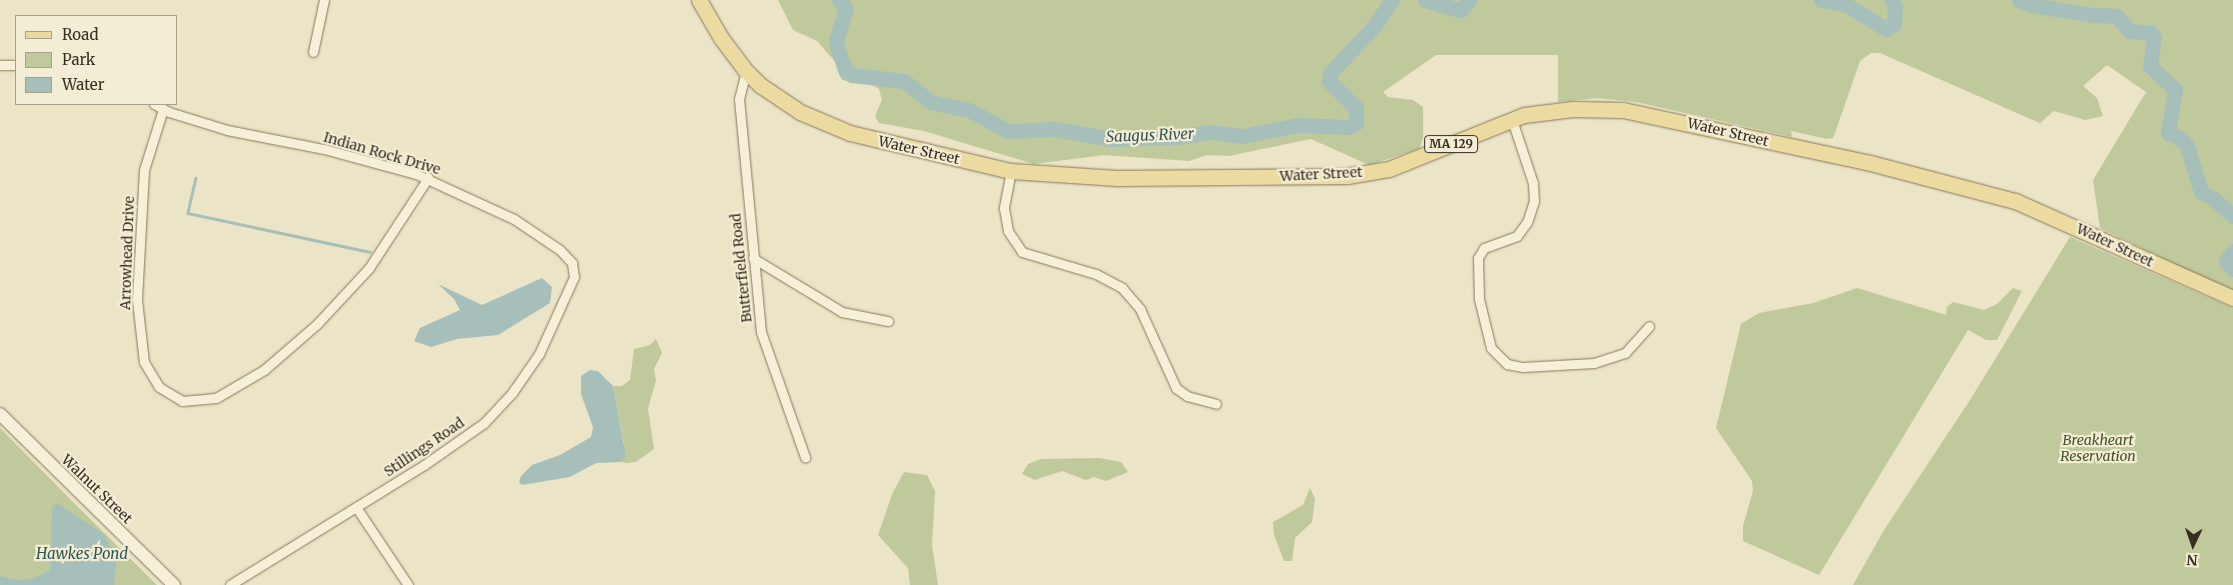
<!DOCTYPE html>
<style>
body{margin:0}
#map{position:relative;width:2233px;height:585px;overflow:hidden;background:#ebe4c6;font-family:Merriweather,serif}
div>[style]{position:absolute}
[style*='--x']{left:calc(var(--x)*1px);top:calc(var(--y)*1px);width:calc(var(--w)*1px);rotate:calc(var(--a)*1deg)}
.green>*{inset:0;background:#bfc99b}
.water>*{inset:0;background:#a7bfba}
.stream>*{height:2.5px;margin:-1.25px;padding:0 1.25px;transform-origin:1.25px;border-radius:1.25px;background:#a7bfba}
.river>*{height:15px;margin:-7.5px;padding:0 7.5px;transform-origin:7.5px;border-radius:7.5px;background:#a7bfba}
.roads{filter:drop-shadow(0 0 1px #86765d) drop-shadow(0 0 1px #86765d)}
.street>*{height:9px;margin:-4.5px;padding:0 4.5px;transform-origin:4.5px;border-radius:4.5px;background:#f7f0d9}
.secondary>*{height:12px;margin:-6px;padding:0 6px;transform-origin:6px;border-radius:6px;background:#f7f0d9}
.primary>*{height:15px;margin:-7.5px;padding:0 7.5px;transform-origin:7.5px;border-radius:7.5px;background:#ecdba1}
span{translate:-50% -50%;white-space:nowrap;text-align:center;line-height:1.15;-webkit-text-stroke:4.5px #f3edd5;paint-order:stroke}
.shield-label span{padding:1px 4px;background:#f3edd5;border:1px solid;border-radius:4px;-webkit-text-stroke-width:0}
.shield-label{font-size:12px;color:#372d20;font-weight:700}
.street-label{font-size:14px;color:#372d20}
.park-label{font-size:14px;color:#445228;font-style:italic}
.water-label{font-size:15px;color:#305555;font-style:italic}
.legend{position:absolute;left:15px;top:15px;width:162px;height:90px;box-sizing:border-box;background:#f3edd5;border:1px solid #a8a08d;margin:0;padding:6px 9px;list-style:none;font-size:15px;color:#372d20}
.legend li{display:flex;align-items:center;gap:10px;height:25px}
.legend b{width:25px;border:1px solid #a8a08d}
.north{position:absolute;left:2168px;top:520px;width:50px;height:50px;-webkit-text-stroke:4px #f3edd5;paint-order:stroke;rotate:183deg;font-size:14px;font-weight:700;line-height:20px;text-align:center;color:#372d20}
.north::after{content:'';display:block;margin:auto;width:18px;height:22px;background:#372d20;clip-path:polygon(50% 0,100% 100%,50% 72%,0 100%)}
</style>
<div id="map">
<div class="green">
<div style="clip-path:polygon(778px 0,2233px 0,2233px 292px,2100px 228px,2093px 180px,2146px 92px,2107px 65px,2083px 86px,2097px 98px,2103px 116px,2085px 120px,2054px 111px,2040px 123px,1880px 53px,1871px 53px,1860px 61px,1835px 133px,1833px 138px,1827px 139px,1791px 131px,1792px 137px,1636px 102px,1597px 98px,1558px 102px,1558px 55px,1436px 55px,1383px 92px,1388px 97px,1413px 100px,1423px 107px,1423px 139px,1419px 149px,1369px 165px,1311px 139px,1229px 156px,1207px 155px,1189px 161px,1104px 155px,1034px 164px,924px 131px,879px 123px,875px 116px,882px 100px,879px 89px,869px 83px,842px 80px,838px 65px,817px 41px,793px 30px)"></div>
<div style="clip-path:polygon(2070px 237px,2233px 308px,2233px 585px,1853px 585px,1884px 530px,1970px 400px)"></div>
<div style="clip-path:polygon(1857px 288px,1946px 315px,1947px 307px,1953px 302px,1984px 310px,1997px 304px,2013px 288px,2022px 291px,1997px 340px,1986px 340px,1968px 330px,1819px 575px,1743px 541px,1743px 526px,1753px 491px,1752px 481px,1716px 428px,1741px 324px,1759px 313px,1813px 303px)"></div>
<div style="clip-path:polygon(656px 339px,662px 353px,654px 369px,656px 380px,648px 409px,654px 449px,636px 462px,626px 463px,621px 462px,624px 443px,613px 386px,622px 386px,630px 380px,634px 349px,650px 345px)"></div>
<div style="clip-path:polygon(0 428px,78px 507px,157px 585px,0 585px)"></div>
<div style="clip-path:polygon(1100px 458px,1121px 462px,1128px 472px,1106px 481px,1094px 477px,1086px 480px,1062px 471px,1035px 480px,1022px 474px,1028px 464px,1041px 459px)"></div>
<div style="clip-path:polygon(904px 472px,927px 475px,935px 491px,932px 545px,938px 585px,910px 585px,908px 568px,878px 535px,893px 492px)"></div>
<div style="clip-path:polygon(1310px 488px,1315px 499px,1312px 522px,1295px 538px,1292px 561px,1284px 561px,1274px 535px,1273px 522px,1303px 505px)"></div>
</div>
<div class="water">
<div style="clip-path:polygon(542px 278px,552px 287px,550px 303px,498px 335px,457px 339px,431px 347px,414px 341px,420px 328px,460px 310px,454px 299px,438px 284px,482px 305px)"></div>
<div style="clip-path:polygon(590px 370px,598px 371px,613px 386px,626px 456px,621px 462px,596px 463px,570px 477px,522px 485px,519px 482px,521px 476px,532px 465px,560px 455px,591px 437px,593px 427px,581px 394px,581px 376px)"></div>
<div style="clip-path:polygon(57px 503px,105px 535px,116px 565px,114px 585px,0 585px,0 576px,16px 580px,35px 578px,50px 570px,52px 507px)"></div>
</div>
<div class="stream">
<div style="--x:196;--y:178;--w:36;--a:103"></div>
<div style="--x:188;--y:213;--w:186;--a:12.1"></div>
</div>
<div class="river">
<div style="--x:839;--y:0;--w:11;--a:52"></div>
<div style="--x:846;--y:9;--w:33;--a:108"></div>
<div style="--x:836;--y:40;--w:10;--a:79"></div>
<div style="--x:838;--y:50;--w:23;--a:70"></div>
<div style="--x:846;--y:72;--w:7;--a:27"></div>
<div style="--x:852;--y:75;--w:52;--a:6.6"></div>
<div style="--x:904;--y:81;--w:34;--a:38"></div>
<div style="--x:931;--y:102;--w:39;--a:12"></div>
<div style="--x:969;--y:110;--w:44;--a:28.3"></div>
<div style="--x:1008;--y:131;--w:47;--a:-2.4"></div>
<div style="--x:1055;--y:129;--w:57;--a:10.1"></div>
<div style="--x:1111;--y:139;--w:66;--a:-1.7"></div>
<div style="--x:1177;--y:137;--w:32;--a:-9"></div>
<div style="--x:1209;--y:132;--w:34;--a:7"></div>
<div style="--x:1243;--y:136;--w:56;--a:-11.3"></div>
<div style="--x:1298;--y:125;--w:50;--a:2.3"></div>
<div style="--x:1348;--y:127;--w:9;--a:-27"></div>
<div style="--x:1356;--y:123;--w:15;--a:-90"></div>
<div style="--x:1356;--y:108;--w:38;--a:-135"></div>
<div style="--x:1329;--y:81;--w:8;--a:-83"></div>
<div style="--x:1330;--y:73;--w:66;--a:-46.8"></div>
<div style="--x:1375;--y:25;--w:30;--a:-56"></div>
<div style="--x:1425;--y:0;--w:37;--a:16"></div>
<div style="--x:1461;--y:10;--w:13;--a:-51"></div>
<div style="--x:1821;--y:0;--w:26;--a:11"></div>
<div style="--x:1847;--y:5;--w:46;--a:31.6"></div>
<div style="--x:1886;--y:29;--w:9;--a:-32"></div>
<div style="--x:1894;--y:24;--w:18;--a:-87"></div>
<div style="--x:1895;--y:6;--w:7;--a:-124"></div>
<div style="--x:2019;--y:0;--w:12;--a:24"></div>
<div style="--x:2030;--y:5;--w:65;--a:8.9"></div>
<div style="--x:2094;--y:15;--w:23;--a:2"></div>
<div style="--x:2117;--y:16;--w:19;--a:51"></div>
<div style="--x:2129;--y:31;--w:22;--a:5"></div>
<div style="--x:2151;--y:33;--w:5;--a:53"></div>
<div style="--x:2154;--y:37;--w:29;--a:98"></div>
<div style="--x:2150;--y:66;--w:34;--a:43"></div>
<div style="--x:2175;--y:89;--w:45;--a:99"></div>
<div style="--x:2168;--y:133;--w:14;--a:25"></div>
<div style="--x:2181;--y:139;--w:9;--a:49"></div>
<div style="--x:2187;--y:146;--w:48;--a:73.1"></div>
<div style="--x:2201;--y:192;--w:13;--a:27"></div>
<div style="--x:2213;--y:198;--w:27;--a:42"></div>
<div style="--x:2233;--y:251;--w:12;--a:125"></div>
<div style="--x:2226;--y:261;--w:11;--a:49"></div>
</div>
<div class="roads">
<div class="street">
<div style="--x:313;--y:52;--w:53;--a:-78.1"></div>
<div style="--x:0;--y:65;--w:16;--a:0"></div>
<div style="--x:746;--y:71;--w:29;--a:104"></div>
<div style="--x:739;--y:99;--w:234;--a:84.6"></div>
<div style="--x:761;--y:332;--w:133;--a:70.6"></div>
<div style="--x:154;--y:104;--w:17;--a:28"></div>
<div style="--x:169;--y:112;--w:61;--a:17.2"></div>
<div style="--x:227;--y:130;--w:99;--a:11.1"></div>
<div style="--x:324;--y:149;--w:95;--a:15.2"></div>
<div style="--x:416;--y:174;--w:108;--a:24.7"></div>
<div style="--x:514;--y:219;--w:55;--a:34"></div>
<div style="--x:560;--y:250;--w:18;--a:47"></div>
<div style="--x:572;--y:263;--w:14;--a:82"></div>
<div style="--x:574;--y:277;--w:85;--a:114.4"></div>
<div style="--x:539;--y:354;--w:47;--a:124.7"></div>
<div style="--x:512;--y:393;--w:41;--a:133"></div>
<div style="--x:484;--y:423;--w:73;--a:145"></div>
<div style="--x:424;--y:465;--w:228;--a:148.3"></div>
<div style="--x:163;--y:109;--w:64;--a:107.3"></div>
<div style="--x:144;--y:170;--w:130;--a:93.1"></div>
<div style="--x:137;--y:300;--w:62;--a:83.6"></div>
<div style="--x:144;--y:362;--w:29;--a:59"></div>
<div style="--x:159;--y:387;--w:27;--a:31"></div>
<div style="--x:182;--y:401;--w:34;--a:-5"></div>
<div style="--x:216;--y:398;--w:56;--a:-30.3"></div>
<div style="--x:264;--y:370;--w:70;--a:-41"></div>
<div style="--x:317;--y:324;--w:76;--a:-47.1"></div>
<div style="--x:369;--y:268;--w:108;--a:-56.8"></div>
<div style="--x:1512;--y:120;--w:66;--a:71.6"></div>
<div style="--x:1533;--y:183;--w:18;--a:87"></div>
<div style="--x:1534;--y:201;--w:22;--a:108"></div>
<div style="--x:1527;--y:222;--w:17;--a:126"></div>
<div style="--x:1517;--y:236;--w:35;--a:160"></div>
<div style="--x:1484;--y:248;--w:12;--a:121"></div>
<div style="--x:1478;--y:258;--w:41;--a:88.6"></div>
<div style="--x:1479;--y:299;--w:50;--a:76.2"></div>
<div style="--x:1491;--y:348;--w:23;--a:45"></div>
<div style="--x:1507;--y:364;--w:16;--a:11"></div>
<div style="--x:1523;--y:367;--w:71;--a:-3.2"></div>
<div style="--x:1594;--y:363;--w:33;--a:-18"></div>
<div style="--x:1625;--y:353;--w:36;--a:-48"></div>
<div style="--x:1011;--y:171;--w:38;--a:101"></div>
<div style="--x:1004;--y:208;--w:23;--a:80"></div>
<div style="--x:1008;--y:231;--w:25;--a:56"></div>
<div style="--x:1022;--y:252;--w:77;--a:16.6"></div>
<div style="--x:1096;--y:274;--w:30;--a:28"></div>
<div style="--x:1122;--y:288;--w:28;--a:49"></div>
<div style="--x:1140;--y:309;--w:87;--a:65.5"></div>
<div style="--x:1176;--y:388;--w:14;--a:36"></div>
<div style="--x:1187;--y:396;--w:30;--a:15"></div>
<div style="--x:753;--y:258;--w:104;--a:31.2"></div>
<div style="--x:842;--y:312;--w:47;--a:11.1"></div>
<div style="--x:356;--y:507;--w:94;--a:56.3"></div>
</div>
<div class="secondary">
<div style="--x:0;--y:414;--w:244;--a:44.5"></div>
</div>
<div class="primary">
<div style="--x:699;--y:0;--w:44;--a:59.9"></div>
<div style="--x:721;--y:38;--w:41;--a:52.9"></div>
<div style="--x:746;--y:71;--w:20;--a:45"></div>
<div style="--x:760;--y:85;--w:48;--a:34"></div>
<div style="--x:800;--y:112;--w:54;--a:22.8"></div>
<div style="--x:850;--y:133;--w:165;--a:13.3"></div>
<div style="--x:1011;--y:171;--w:106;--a:3.8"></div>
<div style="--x:1117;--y:178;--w:230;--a:-0.5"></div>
<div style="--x:1347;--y:176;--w:43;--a:-9.5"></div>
<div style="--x:1389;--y:169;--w:145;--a:-21.8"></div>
<div style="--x:1524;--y:115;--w:49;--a:-7"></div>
<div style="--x:1573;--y:109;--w:50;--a:1.1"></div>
<div style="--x:1623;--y:110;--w:253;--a:12.1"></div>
<div style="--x:1870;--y:163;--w:150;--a:14.7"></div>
<div style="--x:2015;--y:201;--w:239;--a:24"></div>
</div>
</div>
<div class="shield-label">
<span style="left:1451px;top:144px">MA 129</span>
</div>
<div class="street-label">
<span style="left:1728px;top:132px;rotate:13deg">Water Street</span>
<span style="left:919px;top:150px;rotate:13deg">Water Street</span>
<span style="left:382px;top:153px;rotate:16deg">Indian Rock Drive</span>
<span style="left:1321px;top:174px;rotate:-3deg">Water Street</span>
<span style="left:2115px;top:245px;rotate:25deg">Water Street</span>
<span style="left:127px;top:253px;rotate:-88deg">Arrowhead Drive</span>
<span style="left:741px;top:268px;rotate:-96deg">Butterfield Road</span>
<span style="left:424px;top:447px;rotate:-34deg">Stillings Road</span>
<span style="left:97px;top:489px;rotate:44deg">Walnut Street</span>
</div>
<div class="park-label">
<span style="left:2098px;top:448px">Breakheart<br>Reservation</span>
</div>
<div class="water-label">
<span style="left:1150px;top:135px;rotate:-2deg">Saugus River</span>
<span style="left:82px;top:554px">Hawkes Pond</span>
</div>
<ul class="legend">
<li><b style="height:6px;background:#ecdba1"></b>Road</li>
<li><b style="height:14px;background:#bfc99b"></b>Park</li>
<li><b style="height:14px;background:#a7bfba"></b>Water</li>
</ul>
<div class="north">N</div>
</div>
